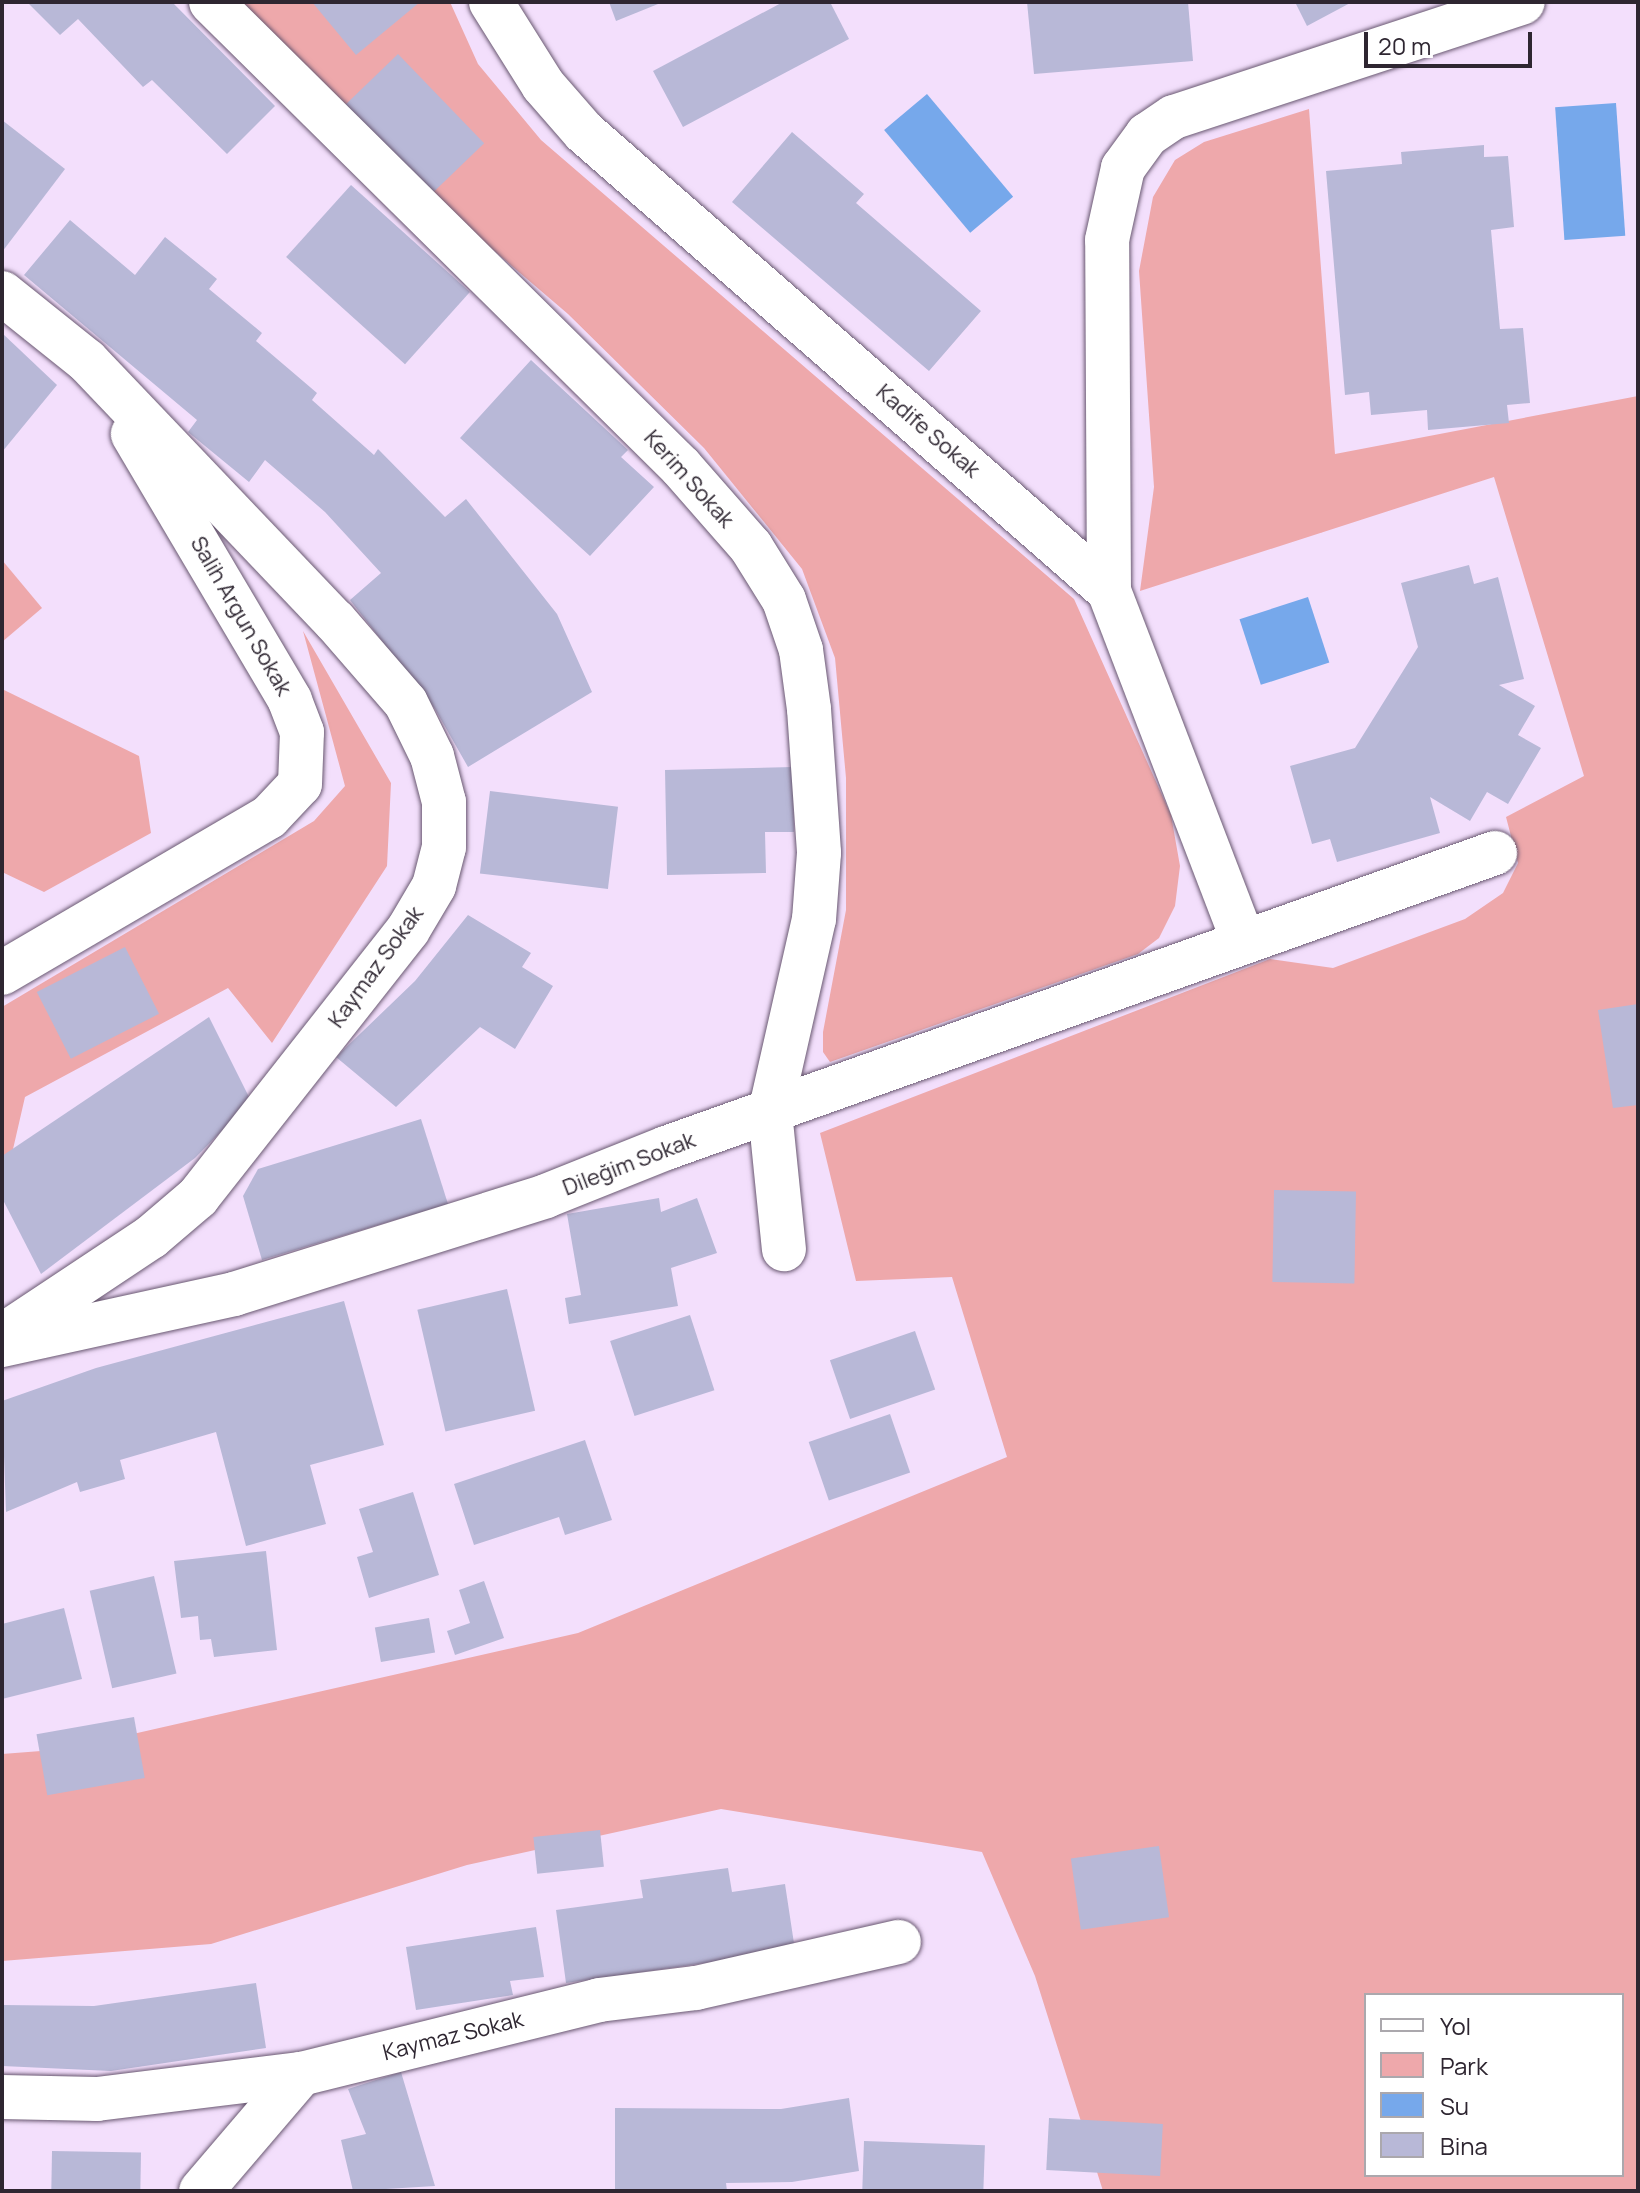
<!DOCTYPE html>
<meta charset="utf-8">
<style>
body{margin:0}
#map{position:relative;width:1640px;height:2193px;overflow:hidden;background:#f3dffc;font-family:Manrope,sans-serif}
div>[style]{position:absolute}
[style*='--x']{left:calc(var(--x)*1px);top:calc(var(--y)*1px);width:calc(var(--w)*1px);rotate:calc(var(--a)*1deg)}
.green>*{inset:0;background:#eea8ab}
.water>*{inset:0;background:#76a8eb;transform-origin:0 0}
.building>*{inset:0;background:#b8b8d7;transform-origin:0 0}
.roads{filter:drop-shadow(0 0 2px #695871) drop-shadow(0 0 2px #695871)}
.minor>*{height:44px;margin:-22px;padding:0 22px;transform-origin:22px;border-radius:22px;background:#fff}
span{translate:-50% -50%;white-space:nowrap;text-align:center;line-height:1.15;-webkit-text-stroke:7px #fff;paint-order:stroke}
.street-label{font-size:22px;color:#2e2631}
.frame{position:absolute;inset:0;border:4px solid #2e2631;pointer-events:none}
.legend{position:absolute;left:1364px;top:1993px;width:260px;height:184px;box-sizing:border-box;background:#fff;border:2px solid #aba8ad;margin:0;padding:10px 14px;list-style:none;font-size:24px;color:#2e2631}
.legend li{display:flex;align-items:center;gap:16px;height:40px}
.legend b{width:40px;border:2px solid #aba8ad}
.scale{position:absolute;left:1364px;top:32px;width:168px;height:36px;box-sizing:border-box;border:4px solid #2e2631;border-top:0;padding-left:10px;font-size:24px;line-height:28px;white-space:nowrap;color:#2e2631;-webkit-text-stroke:6px #fff;paint-order:stroke}
</style>
<div id="map">
<div class="green">
<div style="clip-path:polygon(233px 2px,450px 2px,478px 64px,541px 140px,1074px 599px,1171px 815px,1180px 866px,1175px 906px,1159px 938px,1138px 954px,830px 1062px,823px 1052px,823px 1032px,846px 910px,846px 778px,835px 658px,802px 569px,704px 448px,568px 314px,429px 195px)"></div>
<div style="clip-path:polygon(evenodd,1309px 109px,1335px 454px,1638px 396px,1638px 2191px,1103px 2191px,1035px 1976px,982px 1852px,721px 1809px,467px 1865px,211px 1944px,2px 1961px,2px 1754px,67px 1749px,578px 1633px,1007px 1457px,952px 1277px,856px 1281px,820px 1133px,1270px 959px,1333px 968px,1465px 919px,1503px 893px,1518px 863px,1506px 817px,1584px 776px,1494px 477px,1140px 591px,1154px 487px,1139px 271px,1153px 197px,1175px 160px,1204px 142px,1309px 109px,1366px 1995px,1622px 1995px,1622px 2175px,1366px 2175px,1366px 1995px)"></div>
<div style="clip-path:polygon(2px 560px,42px 608px,2px 642px)"></div>
<div style="clip-path:polygon(303px 631px,391px 783px,387px 866px,272px 1043px,228px 988px,25px 1097px,2px 1197px,2px 1007px,314px 821px,345px 786px)"></div>
<div style="clip-path:polygon(2px 689px,139px 756px,151px 833px,44px 892px,2px 872px)"></div>
</div>
<div class="water">
<div style="left:927px;top:94px;width:134px;height:56px;rotate:50deg"></div>
<div style="left:1616px;top:103px;width:133px;height:61px;rotate:86deg"></div>
<div style="left:1308px;top:597px;width:69px;height:72px;rotate:72deg"></div>
</div>
<div class="building">
<div style="clip-path:polygon(27px 2px,172px 2px,275px 106px,227px 154px,152px 80px,143px 87px,78px 19px,60px 35px)"></div>
<div style="clip-path:polygon(312px 2px,420px 2px,356px 55px)"></div>
<div style="clip-path:polygon(609px 2px,663px 2px,616px 21px)"></div>
<div style="clip-path:polygon(783px 2px,830px 2px,849px 39px,683px 127px,653px 71px)"></div>
<div style="clip-path:polygon(1027px 2px,1188px 2px,1193px 61px,1034px 74px)"></div>
<div style="clip-path:polygon(1295px 2px,1352px 2px,1307px 26px)"></div>
<div style="left:398px;top:54px;width:124px;height:75px;rotate:46deg"></div>
<div style="clip-path:polygon(2px 120px,65px 169px,2px 252px)"></div>
<div style="clip-path:polygon(792px 132px,864px 194px,856px 203px,981px 311px,929px 371px,732px 202px)"></div>
<div style="clip-path:polygon(1484px 145px,1484px 157px,1508px 156px,1514px 227px,1491px 230px,1500px 329px,1523px 328px,1530px 403px,1507px 405px,1509px 423px,1428px 430px,1427px 410px,1371px 415px,1369px 392px,1345px 395px,1326px 171px,1402px 164px,1401px 152px)"></div>
<div style="left:351px;top:185px;width:160px;height:97px;rotate:42deg"></div>
<div style="clip-path:polygon(70px 220px,135px 275px,165px 237px,217px 279px,209px 289px,262px 333px,256px 341px,317px 393px,312px 400px,374px 455px,378px 449px,445px 517px,466px 499px,557px 614px,592px 692px,468px 767px,435px 709px,350px 600px,381px 573px,325px 512px,265px 460px,249px 482px,188px 432px,197px 420px,24px 275px)"></div>
<div style="clip-path:polygon(2px 333px,57px 385px,2px 452px)"></div>
<div style="clip-path:polygon(531px 360px,628px 450px,621px 457px,654px 487px,590px 556px,460px 438px)"></div>
<div style="clip-path:polygon(1469px 565px,1474px 584px,1498px 577px,1524px 679px,1499px 685px,1535px 706px,1518px 735px,1541px 748px,1508px 804px,1487px 792px,1470px 821px,1430px 797px,1440px 833px,1337px 862px,1330px 839px,1312px 844px,1290px 766px,1355px 748px,1418px 647px,1401px 583px)"></div>
<div style="clip-path:polygon(793px 767px,794px 832px,765px 832px,766px 873px,667px 875px,665px 770px)"></div>
<div style="left:490px;top:791px;width:129px;height:83px;rotate:7deg"></div>
<div style="clip-path:polygon(468px 915px,531px 953px,522px 967px,553px 986px,515px 1049px,480px 1027px,396px 1107px,336px 1057px,415px 981px)"></div>
<div style="left:125px;top:947px;width:75px;height:99px;rotate:63deg"></div>
<div style="clip-path:polygon(1638px 1004px,1638px 1105px,1613px 1108px,1598px 1010px)"></div>
<div style="clip-path:polygon(209px 1017px,251px 1101px,195px 1158px,41px 1274px,2px 1198px,2px 1156px)"></div>
<div style="clip-path:polygon(421px 1119px,448px 1204px,262px 1260px,243px 1196px,258px 1169px)"></div>
<div style="left:1274px;top:1190px;width:82px;height:92px;rotate:1deg"></div>
<div style="clip-path:polygon(659px 1198px,661px 1212px,697px 1198px,717px 1253px,671px 1268px,678px 1306px,569px 1324px,565px 1298px,581px 1295px,567px 1214px)"></div>
<div style="left:507px;top:1289px;width:125px;height:92px;rotate:77deg"></div>
<div style="clip-path:polygon(344px 1301px,384px 1445px,310px 1465px,326px 1524px,246px 1546px,216px 1432px,120px 1460px,125px 1479px,80px 1492px,77px 1482px,6px 1512px,2px 1401px,96px 1368px)"></div>
<div style="left:690px;top:1315px;width:79px;height:84px;rotate:72deg"></div>
<div style="left:915px;top:1331px;width:62px;height:90px;rotate:71deg"></div>
<div style="left:890px;top:1414px;width:62px;height:86px;rotate:71deg"></div>
<div style="clip-path:polygon(585px 1440px,612px 1520px,565px 1535px,559px 1517px,474px 1545px,454px 1484px)"></div>
<div style="clip-path:polygon(413px 1492px,439px 1575px,369px 1598px,357px 1557px,373px 1552px,359px 1509px)"></div>
<div style="clip-path:polygon(266px 1551px,277px 1650px,214px 1657px,211px 1639px,200px 1640px,198px 1616px,181px 1618px,174px 1561px)"></div>
<div style="left:154px;top:1576px;width:100px;height:66px;rotate:77deg"></div>
<div style="clip-path:polygon(484px 1581px,504px 1638px,455px 1655px,447px 1631px,470px 1623px,459px 1590px)"></div>
<div style="clip-path:polygon(64px 1608px,82px 1679px,2px 1699px,2px 1624px)"></div>
<div style="left:429px;top:1618px;width:35px;height:55px;rotate:80deg"></div>
<div style="left:134px;top:1717px;width:62px;height:99px;rotate:80deg"></div>
<div style="left:600px;top:1830px;width:37px;height:67px;rotate:84deg"></div>
<div style="left:1159px;top:1846px;width:72px;height:89px;rotate:82deg"></div>
<div style="clip-path:polygon(728px 1868px,732px 1892px,785px 1884px,795px 1950px,566px 1983px,556px 1910px,643px 1898px,640px 1880px)"></div>
<div style="clip-path:polygon(536px 1927px,544px 1977px,510px 1981px,513px 1995px,416px 2010px,406px 1947px)"></div>
<div style="clip-path:polygon(256px 1983px,266px 2048px,111px 2071px,2px 2066px,2px 2005px,94px 2006px)"></div>
<div style="clip-path:polygon(401px 2072px,435px 2186px,353px 2191px,341px 2140px,366px 2134px,348px 2089px)"></div>
<div style="clip-path:polygon(849px 2098px,859px 2171px,792px 2182px,726px 2183px,727px 2191px,615px 2191px,615px 2108px,781px 2109px)"></div>
<div style="left:1049px;top:2118px;width:114px;height:52px;rotate:3deg"></div>
<div style="left:864px;top:2141px;width:121px;height:50px;rotate:2deg"></div>
<div style="left:52px;top:2151px;width:89px;height:40px;rotate:1deg"></div>
</div>
<div class="roads">
<div class="minor">
<div style="--x:211;--y:2;--w:661;--a:44.69"></div>
<div style="--x:681;--y:467;--w:106;--a:48.8"></div>
<div style="--x:751;--y:547;--w:62;--a:58.1"></div>
<div style="--x:784;--y:600;--w:53;--a:71.2"></div>
<div style="--x:801;--y:650;--w:60;--a:82.3"></div>
<div style="--x:809;--y:709;--w:144;--a:86"></div>
<div style="--x:819;--y:853;--w:66;--a:94.3"></div>
<div style="--x:814;--y:919;--w:198;--a:102.8"></div>
<div style="--x:770;--y:1112;--w:138;--a:84.2"></div>
<div style="--x:491;--y:2;--w:98;--a:57.9"></div>
<div style="--x:543;--y:85;--w:62;--a:48.9"></div>
<div style="--x:584;--y:132;--w:697;--a:41.16"></div>
<div style="--x:1109;--y:591;--w:376;--a:69"></div>
<div style="--x:2;--y:293;--w:109;--a:38.7"></div>
<div style="--x:87;--y:361;--w:359;--a:46.4"></div>
<div style="--x:335;--y:621;--w:108;--a:49.1"></div>
<div style="--x:406;--y:703;--w:59;--a:63.9"></div>
<div style="--x:432;--y:756;--w:48;--a:75.4"></div>
<div style="--x:444;--y:802;--w:45;--a:90"></div>
<div style="--x:444;--y:847;--w:40;--a:104.4"></div>
<div style="--x:434;--y:886;--w:51;--a:120.6"></div>
<div style="--x:408;--y:930;--w:340;--a:128.2"></div>
<div style="--x:198;--y:1197;--w:62;--a:139.6"></div>
<div style="--x:151;--y:1237;--w:179;--a:146.4"></div>
<div style="--x:1109;--y:591;--w:351;--a:-90.3"></div>
<div style="--x:1107;--y:240;--w:74;--a:-77.5"></div>
<div style="--x:1123;--y:168;--w:41;--a:-54"></div>
<div style="--x:1147;--y:135;--w:32;--a:-34"></div>
<div style="--x:1174;--y:117;--w:367;--a:-18.2"></div>
<div style="--x:2;--y:973;--w:309;--a:-30.3"></div>
<div style="--x:269;--y:817;--w:45;--a:-46.8"></div>
<div style="--x:300;--y:784;--w:52;--a:-87.8"></div>
<div style="--x:302;--y:732;--w:34;--a:-111"></div>
<div style="--x:290;--y:700;--w:309;--a:-120.6"></div>
<div style="--x:2;--y:1345;--w:238;--a:-12.4"></div>
<div style="--x:234;--y:1294;--w:327;--a:-17.4"></div>
<div style="--x:546;--y:1196;--w:129;--a:-21.8"></div>
<div style="--x:666;--y:1148;--w:880;--a:-19.59"></div>
<div style="--x:2;--y:2097;--w:95;--a:1.2"></div>
<div style="--x:97;--y:2099;--w:206;--a:-7"></div>
<div style="--x:301;--y:2074;--w:307;--a:-13.9"></div>
<div style="--x:599;--y:2000;--w:98;--a:-7.1"></div>
<div style="--x:696;--y:1988;--w:208;--a:-12.8"></div>
<div style="--x:201;--y:2191;--w:154;--a:-49.5"></div>
</div>
</div>
<div class="street-label">
<span style="left:928px;top:431px;rotate:41deg">Kadife Sokak</span>
<span style="left:689px;top:479px;rotate:48deg">Kerim Sokak</span>
<span style="left:241px;top:616px;rotate:60deg">Salih Argun Sokak</span>
<span style="left:376px;top:967px;rotate:-54deg">Kaymaz Sokak</span>
<span style="left:629px;top:1164px;rotate:-21deg">Dileğim Sokak</span>
<span style="left:453px;top:2036px;rotate:-14deg">Kaymaz Sokak</span>
</div>
<div class="frame"></div>
<ul class="legend">
<li><b style="height:10px;background:#fff"></b>Yol</li>
<li><b style="height:22px;background:#eea8ab"></b>Park</li>
<li><b style="height:22px;background:#76a8eb"></b>Su</li>
<li><b style="height:22px;background:#b8b8d7"></b>Bina</li>
</ul>
<div class="scale">20 m</div>
</div>
